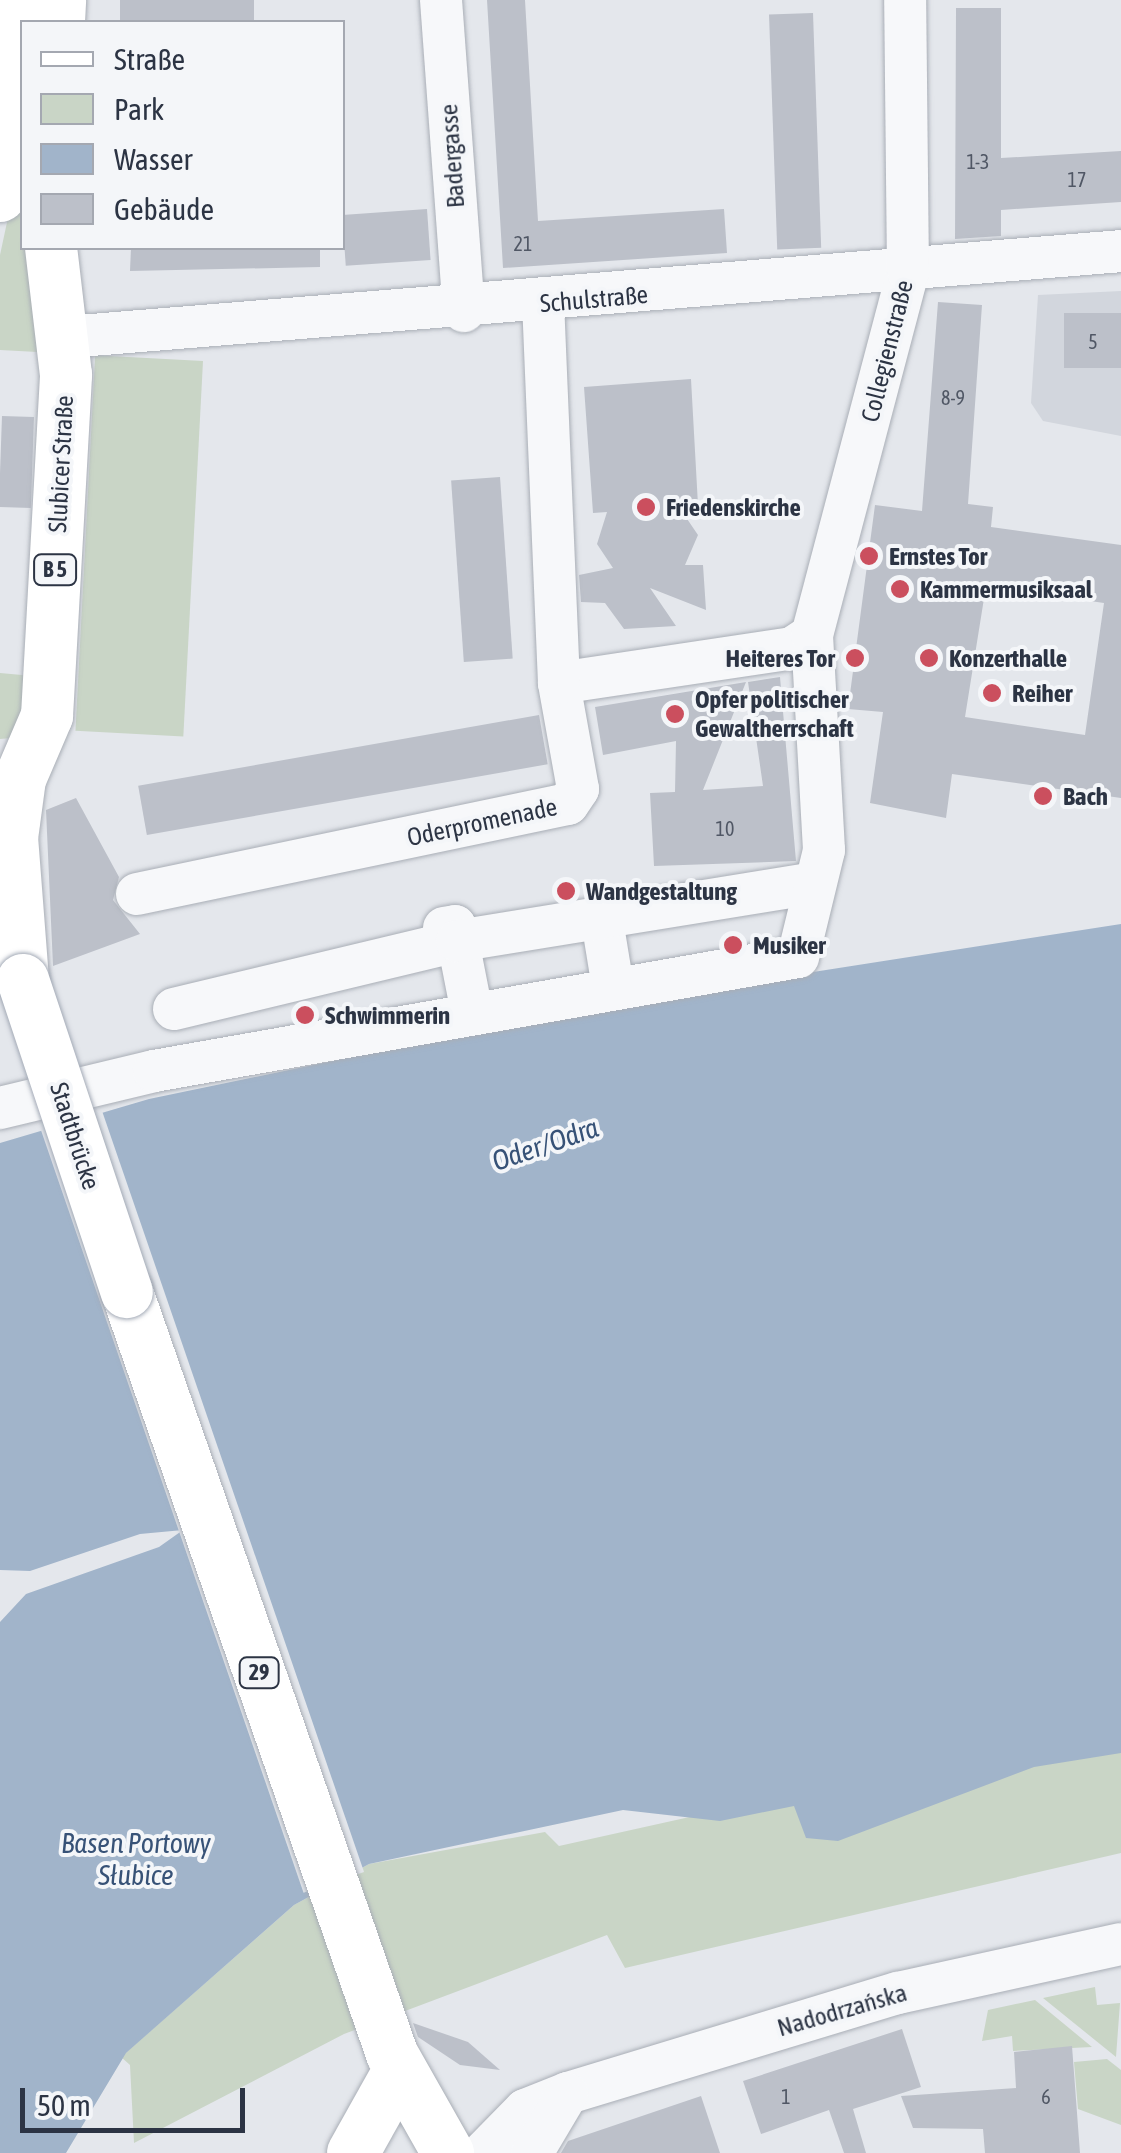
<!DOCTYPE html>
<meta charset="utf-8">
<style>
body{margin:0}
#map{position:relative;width:1121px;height:2153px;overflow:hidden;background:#e4e7ec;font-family:"Asap Condensed",sans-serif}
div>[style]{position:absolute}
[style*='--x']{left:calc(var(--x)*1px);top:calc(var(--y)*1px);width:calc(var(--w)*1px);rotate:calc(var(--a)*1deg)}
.built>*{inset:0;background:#d2d6dd}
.green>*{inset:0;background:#c9d5c6;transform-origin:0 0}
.water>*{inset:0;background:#a1b4ca}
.pier>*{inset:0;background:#e4e7ec;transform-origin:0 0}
.building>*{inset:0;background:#bcc0c9;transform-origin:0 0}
.roads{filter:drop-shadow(0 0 2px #a9aeb6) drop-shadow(0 0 2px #a9aeb6)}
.minor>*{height:42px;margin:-21px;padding:0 21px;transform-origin:21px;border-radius:21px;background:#f7f8fa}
.major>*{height:52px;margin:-26px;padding:0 26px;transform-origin:26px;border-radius:26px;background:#fff}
.bridges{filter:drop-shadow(0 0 2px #a4abb7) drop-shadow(0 0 2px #a4abb7)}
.major-bridge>*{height:52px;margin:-26px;padding:0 26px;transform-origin:26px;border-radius:26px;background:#fff}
.dots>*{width:28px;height:28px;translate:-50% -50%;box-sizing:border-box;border:5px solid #f4f6f9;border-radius:50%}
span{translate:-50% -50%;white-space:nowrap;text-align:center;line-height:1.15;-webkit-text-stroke:8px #f4f6f9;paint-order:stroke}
.number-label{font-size:20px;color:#505765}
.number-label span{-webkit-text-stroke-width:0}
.shield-label span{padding:2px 8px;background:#f4f6f9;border:2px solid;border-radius:8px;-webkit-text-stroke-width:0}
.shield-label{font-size:22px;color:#2c3444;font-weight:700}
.street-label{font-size:25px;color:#2c3444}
.poi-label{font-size:25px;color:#2c3444;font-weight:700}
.left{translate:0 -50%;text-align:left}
.right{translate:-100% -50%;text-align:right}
.water-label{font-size:28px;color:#375277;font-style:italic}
.legend{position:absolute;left:20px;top:20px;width:325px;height:230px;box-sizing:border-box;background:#f4f6f9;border:2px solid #a4a8b1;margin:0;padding:12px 18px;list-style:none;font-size:30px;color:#2c3444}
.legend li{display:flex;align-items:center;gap:20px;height:50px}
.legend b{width:50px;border:2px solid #a4a8b1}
.scale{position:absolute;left:20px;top:2088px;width:225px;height:45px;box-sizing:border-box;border:5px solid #2c3444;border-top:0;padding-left:12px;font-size:30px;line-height:35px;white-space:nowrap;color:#2c3444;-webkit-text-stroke:8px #f4f6f9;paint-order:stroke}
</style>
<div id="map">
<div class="built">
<div style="clip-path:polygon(1121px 291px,1121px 436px,1043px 421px,1031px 403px,1038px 295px)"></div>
</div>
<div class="green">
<div style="clip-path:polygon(22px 152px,22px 248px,35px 248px,56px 353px,0 350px,0 255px)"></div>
<div style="left:203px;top:361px;width:376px;height:108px;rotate:93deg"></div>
<div style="clip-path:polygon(0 673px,33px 676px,11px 738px,0 739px)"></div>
<div style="clip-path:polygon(1121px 1721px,1121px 1853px,625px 1968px,607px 1935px,344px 2034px,134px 2143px,130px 2065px,121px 2057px,294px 1905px,369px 1864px,545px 1832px,559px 1846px)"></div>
<div style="clip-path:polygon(1095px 1987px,1097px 2005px,1120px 2003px,1116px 2057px,1043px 1998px)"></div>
<div style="clip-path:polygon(1035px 2000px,1092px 2047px,1013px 2051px,1012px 2036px,982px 2041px,988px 2010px)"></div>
<div style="clip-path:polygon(1107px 2059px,1121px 2070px,1121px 2125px,1078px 2109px,1074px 2062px)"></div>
</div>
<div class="water">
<div style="clip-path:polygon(1121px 924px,1121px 1753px,1034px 1767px,838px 1841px,806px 1838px,794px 1806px,720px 1821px,623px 1810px,369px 1864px,294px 1905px,126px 2053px,66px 2153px,0 2153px,0 1622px,26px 1594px,159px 1547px,183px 1530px,140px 1534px,30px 1571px,0 1570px,0 1143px,149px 1099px,608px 1004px)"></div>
</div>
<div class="pier">
<div style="left:101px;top:1108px;width:808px;height:64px;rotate:71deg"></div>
</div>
<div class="building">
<div style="left:120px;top:0;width:134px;height:22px"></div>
<div style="clip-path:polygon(487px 0,525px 0,538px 221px,724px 209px,727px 253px,503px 268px)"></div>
<div style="clip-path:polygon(956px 8px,1001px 8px,1001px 158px,1121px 151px,1121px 202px,1001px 210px,1001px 236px,955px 239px)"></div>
<div style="left:813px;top:13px;width:235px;height:44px;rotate:88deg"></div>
<div style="left:427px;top:209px;width:51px;height:85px;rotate:86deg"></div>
<div style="clip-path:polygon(131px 248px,320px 248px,320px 267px,130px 271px)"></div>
<div style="clip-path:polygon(evenodd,938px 302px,982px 305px,968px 504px,993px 507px,991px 527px,1121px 545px,1121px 798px,952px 774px,946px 818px,870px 803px,883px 712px,848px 709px,875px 505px,922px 511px,938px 302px,986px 586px,1104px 603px,1085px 735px,965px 717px,986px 586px)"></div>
<div style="left:1121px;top:313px;width:55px;height:57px;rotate:90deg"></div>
<div style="clip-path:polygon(691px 379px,698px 505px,679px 507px,698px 535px,685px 565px,703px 565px,706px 610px,650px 588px,676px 626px,624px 629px,605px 603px,581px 602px,579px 575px,613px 568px,597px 544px,607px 512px,593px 513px,584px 387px)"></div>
<div style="left:2px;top:416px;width:32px;height:91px;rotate:2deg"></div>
<div style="left:500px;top:477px;width:182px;height:49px;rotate:86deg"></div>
<div style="clip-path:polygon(780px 677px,796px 861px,654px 866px,650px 793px,675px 792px,676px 741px,603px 755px,595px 707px,746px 682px,703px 790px,763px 786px,748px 682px)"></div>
<div style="left:539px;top:715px;width:50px;height:407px;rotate:80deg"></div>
<div style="clip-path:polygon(76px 798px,119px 877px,113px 900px,140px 934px,53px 966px,46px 810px)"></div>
<div style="clip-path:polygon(413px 2023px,468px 2042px,500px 2070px,460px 2065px,418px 2037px)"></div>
<div style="clip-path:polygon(902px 2029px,921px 2087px,853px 2109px,866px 2153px,844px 2153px,829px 2110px,761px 2134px,743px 2081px)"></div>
<div style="clip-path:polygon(1072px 2046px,1080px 2153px,985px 2153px,983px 2129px,913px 2128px,901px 2096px,1016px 2088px,1014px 2052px)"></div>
<div style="clip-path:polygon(701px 2096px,720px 2153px,561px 2153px,568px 2141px)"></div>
</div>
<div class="roads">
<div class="minor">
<div style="--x:441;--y:0;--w:312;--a:85.8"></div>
<div style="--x:67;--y:337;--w:1058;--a:-4.66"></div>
<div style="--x:559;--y:683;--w:236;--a:-8.5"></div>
<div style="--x:792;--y:648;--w:24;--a:-33"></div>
<div style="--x:137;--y:894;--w:440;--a:-11.8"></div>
<div style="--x:568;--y:804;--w:18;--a:-56"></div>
<div style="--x:578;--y:789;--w:108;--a:-100.2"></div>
<div style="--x:559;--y:683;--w:379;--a:-92.4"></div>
<div style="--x:601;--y:914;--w:74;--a:80.7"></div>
<div style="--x:444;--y:928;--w:11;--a:-10"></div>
<div style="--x:455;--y:926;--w:89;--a:78.9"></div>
<div style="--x:174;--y:1009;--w:291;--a:-13.5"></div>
<div style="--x:457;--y:941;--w:362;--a:-9.2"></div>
<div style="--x:0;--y:1108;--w:158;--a:-13.5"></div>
<div style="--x:154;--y:1071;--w:654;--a:-10.04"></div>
<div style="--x:798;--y:957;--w:110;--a:-76.3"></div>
<div style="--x:824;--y:850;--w:215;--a:-93.2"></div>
<div style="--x:812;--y:635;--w:376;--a:-75.2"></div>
<div style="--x:908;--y:271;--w:271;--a:-90.6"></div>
<div style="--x:483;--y:2153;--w:60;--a:-45.7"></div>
<div style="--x:525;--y:2110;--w:46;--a:-21.6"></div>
<div style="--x:568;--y:2093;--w:345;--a:-16.9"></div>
<div style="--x:898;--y:1993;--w:228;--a:-12.4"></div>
<div style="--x:532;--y:2153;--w:69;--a:-59.3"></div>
</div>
<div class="major">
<div style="--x:59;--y:22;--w:22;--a:-87"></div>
<div style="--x:0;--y:196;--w:196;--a:-87.1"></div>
<div style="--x:23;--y:980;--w:142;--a:-94.4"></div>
<div style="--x:12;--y:838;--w:60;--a:-82.3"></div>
<div style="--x:20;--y:779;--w:69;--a:-66.8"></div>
<div style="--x:47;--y:716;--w:342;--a:-86.8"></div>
<div style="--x:66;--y:375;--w:128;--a:-96.7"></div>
<div style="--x:127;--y:1292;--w:807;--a:70.82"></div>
<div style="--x:392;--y:2054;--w:114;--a:60.5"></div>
<div style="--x:353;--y:2153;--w:88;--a:-60.8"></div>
</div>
</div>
<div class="bridges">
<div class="major-bridge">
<div style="--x:23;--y:980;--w:329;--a:71.6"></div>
</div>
</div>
<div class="dots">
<div style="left:646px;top:507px;background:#cb4f5e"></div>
<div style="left:869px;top:556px;background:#cb4f5e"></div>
<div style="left:900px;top:589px;background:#cb4f5e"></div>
<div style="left:855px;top:658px;background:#cb4f5e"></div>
<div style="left:929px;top:658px;background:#cb4f5e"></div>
<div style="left:992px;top:693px;background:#cb4f5e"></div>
<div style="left:675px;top:714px;background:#cb4f5e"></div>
<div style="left:1043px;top:796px;background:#cb4f5e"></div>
<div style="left:566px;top:891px;background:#cb4f5e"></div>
<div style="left:733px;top:945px;background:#cb4f5e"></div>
<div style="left:305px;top:1015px;background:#cb4f5e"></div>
</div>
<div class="number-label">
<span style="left:978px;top:161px">1-3</span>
<span style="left:1077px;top:179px">17</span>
<span style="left:523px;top:243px">21</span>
<span style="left:1093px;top:341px">5</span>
<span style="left:953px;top:397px">8-9</span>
<span style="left:725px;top:828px">10</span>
<span style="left:786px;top:2096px">1</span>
<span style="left:1046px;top:2096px">6</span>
</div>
<div class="shield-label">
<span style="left:55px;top:570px">B 5</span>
<span style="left:259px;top:1673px">29</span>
</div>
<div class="street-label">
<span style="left:452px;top:156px;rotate:-94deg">Badergasse</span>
<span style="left:594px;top:299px;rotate:-5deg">Schulstraße</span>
<span style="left:887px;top:351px;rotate:-76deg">Collegienstraße</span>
<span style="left:61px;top:464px;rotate:-87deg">Slubicer Straße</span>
<span style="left:482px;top:822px;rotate:-12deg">Oderpromenade</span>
<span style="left:75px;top:1136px;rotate:72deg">Stadtbrücke</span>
<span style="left:842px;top:2010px;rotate:-16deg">Nadodrzańska</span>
</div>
<div class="poi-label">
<span class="left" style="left:666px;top:507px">Friedenskirche</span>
<span class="left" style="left:889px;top:556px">Ernstes Tor</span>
<span class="left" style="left:920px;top:589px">Kammermusiksaal</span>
<span class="right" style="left:835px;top:658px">Heiteres Tor</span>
<span class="left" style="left:949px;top:658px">Konzerthalle</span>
<span class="left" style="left:1012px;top:693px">Reiher</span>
<span class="left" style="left:695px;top:714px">Opfer politischer<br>Gewaltherrschaft</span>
<span class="left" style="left:1063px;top:796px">Bach</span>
<span class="left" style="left:586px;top:891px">Wandgestaltung</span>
<span class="left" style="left:753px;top:945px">Musiker</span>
<span class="left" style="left:325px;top:1015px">Schwimmerin</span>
</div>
<div class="water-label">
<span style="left:545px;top:1144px;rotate:-19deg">Oder/Odra</span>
<span style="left:136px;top:1859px">Basen Portowy<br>Słubice</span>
</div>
<ul class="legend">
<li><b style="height:12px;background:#fff"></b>Straße</li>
<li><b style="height:28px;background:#c9d5c6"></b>Park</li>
<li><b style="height:28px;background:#a1b4ca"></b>Wasser</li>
<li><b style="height:28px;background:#bcc0c9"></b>Gebäude</li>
</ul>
<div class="scale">50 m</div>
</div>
